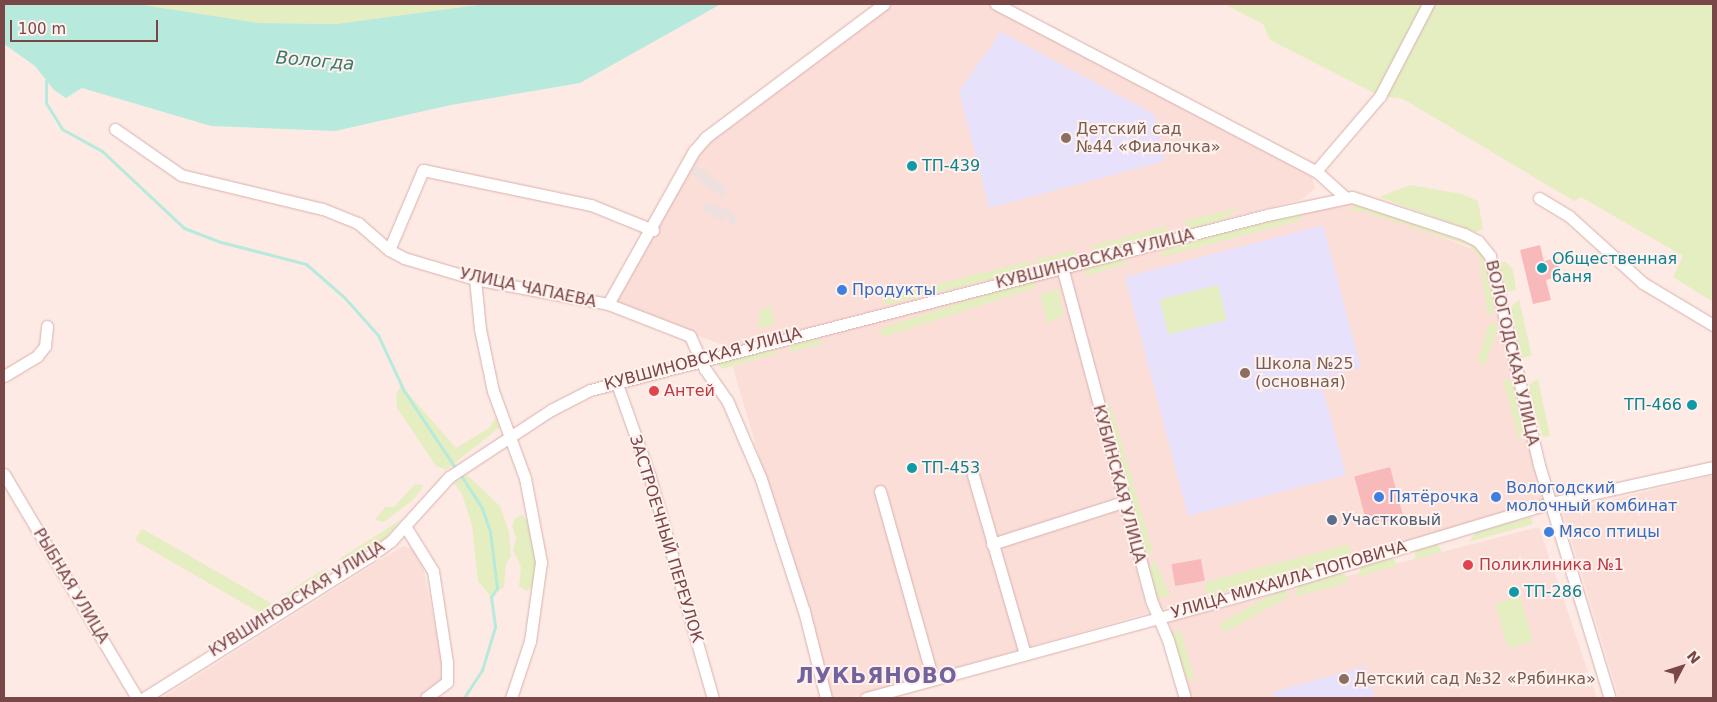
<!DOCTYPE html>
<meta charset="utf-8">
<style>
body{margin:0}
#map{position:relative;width:1717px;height:702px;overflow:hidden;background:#feeae4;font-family:"DejaVu Sans",sans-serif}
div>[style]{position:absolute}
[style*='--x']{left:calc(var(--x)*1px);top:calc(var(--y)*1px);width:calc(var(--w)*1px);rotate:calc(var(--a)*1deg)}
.residential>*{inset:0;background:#fcded8}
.industrial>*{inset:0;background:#eee0df}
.education>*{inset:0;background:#e7e1fb}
.green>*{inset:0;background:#e5eec1;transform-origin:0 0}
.water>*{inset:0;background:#b7eadd}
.stream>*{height:3px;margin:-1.5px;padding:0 1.5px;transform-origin:1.5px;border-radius:1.5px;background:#b7eadd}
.building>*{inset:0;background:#f7b9b9;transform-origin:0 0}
.roads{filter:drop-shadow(0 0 1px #d6b1af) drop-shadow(0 0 1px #d6b1af)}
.minor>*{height:11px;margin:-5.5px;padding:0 5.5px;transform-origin:5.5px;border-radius:5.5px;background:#fff}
.dots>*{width:14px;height:14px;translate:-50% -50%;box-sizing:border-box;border:2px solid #fff1ed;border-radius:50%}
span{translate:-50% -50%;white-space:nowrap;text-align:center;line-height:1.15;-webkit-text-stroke:4px #fff1ed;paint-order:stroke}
.education-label{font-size:16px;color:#785e54}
.left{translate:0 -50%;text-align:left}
.culture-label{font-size:16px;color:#0d838f}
.right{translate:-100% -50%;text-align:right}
.street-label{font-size:16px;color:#7a4749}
.shop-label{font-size:16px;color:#366cbe}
.health-label{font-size:16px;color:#be3a42}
.service-label{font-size:16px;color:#4e5e75}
.water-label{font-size:18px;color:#36796a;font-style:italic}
.district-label{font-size:21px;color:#72629e;font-weight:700;letter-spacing:1px}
.frame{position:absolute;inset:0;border:5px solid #7a4749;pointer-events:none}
.north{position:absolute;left:1657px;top:642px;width:50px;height:50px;-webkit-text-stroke:4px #fff1ed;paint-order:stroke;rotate:50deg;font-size:14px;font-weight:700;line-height:20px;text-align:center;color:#7a4749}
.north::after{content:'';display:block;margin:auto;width:18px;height:22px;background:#7a4749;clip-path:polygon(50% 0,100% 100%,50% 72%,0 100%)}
.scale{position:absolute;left:10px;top:20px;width:148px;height:22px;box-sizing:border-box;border:2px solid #7a4749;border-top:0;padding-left:6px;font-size:15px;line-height:18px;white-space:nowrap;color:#7a4749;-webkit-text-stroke:4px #fff1ed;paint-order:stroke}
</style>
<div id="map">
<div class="residential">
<div style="clip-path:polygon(890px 4px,987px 4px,1290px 163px,1312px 177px,1315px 188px,1303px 199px,730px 348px,615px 303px,693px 159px,709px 139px)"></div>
<div style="clip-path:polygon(1344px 200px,1483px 253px,1545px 502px,1158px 610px,1069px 272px)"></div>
<div style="clip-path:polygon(1059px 274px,1148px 613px,849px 698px,831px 698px,730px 358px)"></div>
<div style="clip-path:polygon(1713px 475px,1713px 698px,1619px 698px,1563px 512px)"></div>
<div style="clip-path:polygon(1539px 527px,1597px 698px,1191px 698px,1169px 622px)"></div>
<div style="clip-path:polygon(403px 546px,415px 550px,422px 562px,443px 664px,444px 681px,422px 698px,162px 698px)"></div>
</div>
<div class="industrial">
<div style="clip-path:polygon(696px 165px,726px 187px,724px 199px,691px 173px)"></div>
<div style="clip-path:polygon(706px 202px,732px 211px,738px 224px,730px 226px,728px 213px,723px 221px,702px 211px)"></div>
</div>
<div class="education">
<div style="clip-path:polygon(1001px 32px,1154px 114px,1165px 161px,989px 208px,959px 91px)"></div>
<div style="clip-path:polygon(1323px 225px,1361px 368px,1320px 378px,1346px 475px,1188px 516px,1125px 277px)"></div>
<div style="clip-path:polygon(1365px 666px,1375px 698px,1275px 698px,1273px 692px)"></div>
</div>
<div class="green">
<div style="clip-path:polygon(137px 4px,485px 4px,336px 24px,260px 23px)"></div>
<div style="clip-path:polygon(1224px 4px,1713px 4px,1713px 302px,1673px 277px,1683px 256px,1581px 197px,1574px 201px,1403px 99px,1380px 96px,1270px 40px,1263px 24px)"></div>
<div style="clip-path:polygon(1410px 185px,1462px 194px,1478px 201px,1483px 229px,1476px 232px,1379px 197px)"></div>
<div style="clip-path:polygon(1357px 204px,1474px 245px,1482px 255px,1494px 304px,1493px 312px,1488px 316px,1479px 257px,1470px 246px,1365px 212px,1347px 210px)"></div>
<div style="clip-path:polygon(1239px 208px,1224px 219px,1201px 227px,1191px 228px,1183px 221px)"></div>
<div style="clip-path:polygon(1300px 213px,1302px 220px,1162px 257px,1161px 253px,1181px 243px)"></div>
<div style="clip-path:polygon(1168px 226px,1163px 236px,1101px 252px,1090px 246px)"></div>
<div style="left:1074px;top:250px;width:8px;height:40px;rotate:76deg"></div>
<div style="clip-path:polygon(1117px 260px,1131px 262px,1086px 276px,1084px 268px)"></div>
<div style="left:1030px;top:261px;width:8px;height:152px;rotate:76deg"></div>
<div style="clip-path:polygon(1498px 262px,1506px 262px,1513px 270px,1516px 290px,1507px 292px)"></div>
<div style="left:1033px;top:279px;width:9px;height:161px;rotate:72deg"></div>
<div style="left:1218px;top:285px;width:36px;height:60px;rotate:76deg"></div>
<div style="clip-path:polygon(1059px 289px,1063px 315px,1048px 324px,1040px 294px)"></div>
<div style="clip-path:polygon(1519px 299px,1532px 356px,1521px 358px,1511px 307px)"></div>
<div style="clip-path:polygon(771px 306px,775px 324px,758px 329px,761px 310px)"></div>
<div style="left:1490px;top:322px;width:9px;height:42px;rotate:18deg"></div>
<div style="clip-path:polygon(815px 337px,825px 343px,788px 353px,793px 343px)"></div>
<div style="clip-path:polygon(771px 347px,779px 353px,722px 369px,717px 363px)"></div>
<div style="clip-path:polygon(1507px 379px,1514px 384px,1525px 431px,1519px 440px,1503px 380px)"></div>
<div style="clip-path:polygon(1538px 379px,1550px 436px,1543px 437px,1529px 394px,1530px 384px)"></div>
<div style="clip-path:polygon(401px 385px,456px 448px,489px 428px,495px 418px,500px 427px,446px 470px,436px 466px,397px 408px,396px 395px)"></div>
<div style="clip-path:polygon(1107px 401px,1113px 413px,1153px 553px,1147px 553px,1142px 547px,1104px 410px)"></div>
<div style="clip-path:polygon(467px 475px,500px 506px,509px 532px,511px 557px,506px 563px,504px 587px,491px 597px,478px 581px,472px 526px,462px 494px,454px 483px)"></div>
<div style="clip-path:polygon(415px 484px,424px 485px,413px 500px,384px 522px,375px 520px,385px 507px,394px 507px)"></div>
<div style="clip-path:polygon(522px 515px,528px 522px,537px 562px,533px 585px,527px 591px,519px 586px,521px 567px,513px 550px,516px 538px,512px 526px,514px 519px)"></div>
<div style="clip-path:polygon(1531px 517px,1533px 524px,1469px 542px,1477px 531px)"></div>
<div style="clip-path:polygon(402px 519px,384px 539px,355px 559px,348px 563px,339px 559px)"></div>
<div style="clip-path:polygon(1437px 543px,1442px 552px,1414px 560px,1416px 549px)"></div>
<div style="clip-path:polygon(1349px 544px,1351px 555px,1346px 560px,1215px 595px,1209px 595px,1204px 589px,1209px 581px)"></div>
<div style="clip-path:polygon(1390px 556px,1399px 565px,1358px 577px,1361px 565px)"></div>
<div style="clip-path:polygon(1155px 560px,1170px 596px,1156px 599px,1148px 569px)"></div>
<div style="clip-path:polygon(327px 567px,319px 581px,295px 595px,285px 594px)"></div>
<div style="clip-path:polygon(1339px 573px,1346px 575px,1349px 582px,1295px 597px,1298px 585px)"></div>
<div style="left:1284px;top:588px;width:10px;height:74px;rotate:61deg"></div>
<div style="left:1520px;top:596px;width:47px;height:26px;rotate:74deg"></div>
<div style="left:271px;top:603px;width:14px;height:149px;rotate:120deg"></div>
<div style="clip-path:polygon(1181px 631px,1195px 682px,1186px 677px,1171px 634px)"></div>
</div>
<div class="water">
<div style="clip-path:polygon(4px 4px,137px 4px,260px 23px,336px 24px,485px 4px,721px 4px,580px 83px,451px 105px,335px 131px,211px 126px,82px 88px,66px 98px,54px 90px,35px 66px,4px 44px)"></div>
</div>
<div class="stream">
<div style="--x:46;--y:81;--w:22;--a:90"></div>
<div style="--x:46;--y:103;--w:31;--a:58"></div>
<div style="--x:62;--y:129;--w:46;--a:28.8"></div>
<div style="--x:102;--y:151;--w:112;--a:43.2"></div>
<div style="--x:184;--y:228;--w:40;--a:21"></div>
<div style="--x:221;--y:242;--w:88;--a:14.5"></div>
<div style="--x:306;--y:264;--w:50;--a:41"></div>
<div style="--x:344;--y:297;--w:51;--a:48.2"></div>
<div style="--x:378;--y:335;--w:62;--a:65.1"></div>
<div style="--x:404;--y:391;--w:94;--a:56.3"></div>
<div style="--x:460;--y:474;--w:40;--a:57.1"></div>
<div style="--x:482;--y:508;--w:24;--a:71"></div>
<div style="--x:490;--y:531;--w:57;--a:83"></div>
<div style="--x:497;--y:588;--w:11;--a:124"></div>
<div style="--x:491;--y:597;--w:30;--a:82"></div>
<div style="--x:495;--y:627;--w:45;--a:106.8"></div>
<div style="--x:482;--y:670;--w:33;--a:123"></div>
</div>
<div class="building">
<div style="clip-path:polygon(1540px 245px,1544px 261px,1557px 258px,1561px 276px,1546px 280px,1551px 300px,1533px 304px,1520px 250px)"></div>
<div style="left:1390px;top:467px;width:51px;height:37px;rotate:75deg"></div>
<div style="left:1201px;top:559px;width:22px;height:30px;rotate:80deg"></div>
</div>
<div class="roads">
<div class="minor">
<div style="--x:996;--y:4;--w:361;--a:27.6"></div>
<div style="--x:1316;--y:171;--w:39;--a:42"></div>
<div style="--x:115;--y:129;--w:80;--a:34.9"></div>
<div style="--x:181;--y:175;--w:146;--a:13.5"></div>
<div style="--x:323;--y:209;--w:38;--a:22"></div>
<div style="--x:358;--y:223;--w:41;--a:41.1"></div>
<div style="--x:389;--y:250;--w:17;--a:28"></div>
<div style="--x:404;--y:258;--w:74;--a:16.5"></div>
<div style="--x:475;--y:279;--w:135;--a:10.6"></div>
<div style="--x:608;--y:304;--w:88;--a:21.3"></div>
<div style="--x:690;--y:336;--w:36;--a:66"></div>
<div style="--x:705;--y:369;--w:38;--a:55"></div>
<div style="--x:727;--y:400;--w:86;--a:66.7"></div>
<div style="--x:761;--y:479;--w:139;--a:72"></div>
<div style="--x:804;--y:611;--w:90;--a:75.8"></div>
<div style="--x:1316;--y:171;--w:99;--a:-49.5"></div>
<div style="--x:1380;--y:96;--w:104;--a:-62.4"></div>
<div style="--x:1539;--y:198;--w:35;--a:31"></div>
<div style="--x:1569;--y:216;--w:100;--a:42.2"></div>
<div style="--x:1643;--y:283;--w:82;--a:31"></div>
<div style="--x:389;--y:250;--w:87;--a:-67"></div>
<div style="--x:423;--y:170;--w:172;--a:11.8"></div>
<div style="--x:591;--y:205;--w:67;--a:22"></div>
<div style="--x:1062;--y:267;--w:345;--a:75"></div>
<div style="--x:1151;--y:600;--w:43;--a:67"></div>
<div style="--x:1168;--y:640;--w:60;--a:73.7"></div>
<div style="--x:475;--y:279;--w:50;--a:84.3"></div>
<div style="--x:480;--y:329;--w:63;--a:78.2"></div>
<div style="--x:493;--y:391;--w:93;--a:69.8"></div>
<div style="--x:525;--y:478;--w:86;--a:79.2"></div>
<div style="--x:541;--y:562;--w:80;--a:97.9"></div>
<div style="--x:530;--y:641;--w:60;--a:108.4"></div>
<div style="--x:608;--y:304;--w:176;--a:-60.7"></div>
<div style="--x:694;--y:151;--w:18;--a:-49"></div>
<div style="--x:706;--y:137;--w:222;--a:-36.8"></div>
<div style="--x:4;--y:376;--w:39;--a:-31"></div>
<div style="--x:37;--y:356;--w:13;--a:-51"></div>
<div style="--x:45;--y:346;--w:20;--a:-84"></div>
<div style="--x:616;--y:381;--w:99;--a:70.5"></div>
<div style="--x:649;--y:474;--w:233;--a:74.1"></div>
<div style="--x:4;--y:474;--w:261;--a:59.3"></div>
<div style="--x:973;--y:475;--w:186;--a:73.8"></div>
<div style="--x:880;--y:491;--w:195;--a:74.3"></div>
<div style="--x:405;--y:526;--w:53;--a:58.1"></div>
<div style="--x:433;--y:571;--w:92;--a:81.3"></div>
<div style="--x:447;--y:662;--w:20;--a:90"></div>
<div style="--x:447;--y:682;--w:26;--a:143"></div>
<div style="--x:992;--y:544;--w:138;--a:-17.8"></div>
<div style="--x:144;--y:698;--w:266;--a:-32.1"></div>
<div style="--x:369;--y:557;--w:27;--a:-36"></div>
<div style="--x:391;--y:541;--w:86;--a:-47.8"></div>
<div style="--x:449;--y:477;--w:122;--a:-33.3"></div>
<div style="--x:551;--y:410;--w:44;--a:-27.1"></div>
<div style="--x:590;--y:390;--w:699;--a:-14.49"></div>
<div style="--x:1267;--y:215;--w:87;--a:-12"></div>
<div style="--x:1352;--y:197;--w:118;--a:18.3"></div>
<div style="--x:1464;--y:234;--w:16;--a:27"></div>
<div style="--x:1478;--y:241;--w:19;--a:51"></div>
<div style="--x:1490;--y:256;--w:215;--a:76.8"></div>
<div style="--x:1539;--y:465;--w:244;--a:73.1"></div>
<div style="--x:866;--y:698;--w:439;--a:-15.3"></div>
<div style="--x:1289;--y:582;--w:274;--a:-16.8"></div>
<div style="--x:1551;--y:503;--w:166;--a:-12.5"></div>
</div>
</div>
<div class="dots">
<div style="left:1066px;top:138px;background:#8d6e63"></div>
<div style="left:912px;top:166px;background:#0f9aa8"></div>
<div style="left:1542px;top:268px;background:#0f9aa8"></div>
<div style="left:842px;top:290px;background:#3f7fe0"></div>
<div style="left:1245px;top:373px;background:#8d6e63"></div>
<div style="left:654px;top:391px;background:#e0444e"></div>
<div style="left:1692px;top:405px;background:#0f9aa8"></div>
<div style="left:912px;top:468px;background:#0f9aa8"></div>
<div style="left:1379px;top:497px;background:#3f7fe0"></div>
<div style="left:1496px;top:497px;background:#3f7fe0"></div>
<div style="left:1332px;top:520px;background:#5c6f8a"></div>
<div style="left:1549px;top:532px;background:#3f7fe0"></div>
<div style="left:1468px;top:565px;background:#e0444e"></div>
<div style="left:1514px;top:592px;background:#0f9aa8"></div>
<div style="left:1344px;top:679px;background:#8d6e63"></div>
</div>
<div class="education-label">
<span class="left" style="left:1076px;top:138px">Детский сад<br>№44 «Фиалочка»</span>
<span class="left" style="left:1255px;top:373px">Школа №25<br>(основная)</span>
<span class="left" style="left:1354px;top:679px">Детский сад №32 «Рябинка»</span>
</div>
<div class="culture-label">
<span class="left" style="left:922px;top:166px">ТП-439</span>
<span class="left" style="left:1552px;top:268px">Общественная<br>баня</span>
<span class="right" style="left:1682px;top:405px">ТП-466</span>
<span class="left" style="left:922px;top:468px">ТП-453</span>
<span class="left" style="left:1524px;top:592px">ТП-286</span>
</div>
<div class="street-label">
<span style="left:1095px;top:259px;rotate:-14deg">КУВШИНОВСКАЯ УЛИЦА</span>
<span style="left:528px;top:288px;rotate:12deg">УЛИЦА ЧАПАЕВА</span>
<span style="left:1512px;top:353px;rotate:77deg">ВОЛОГОДСКАЯ УЛИЦА</span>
<span style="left:703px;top:359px;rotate:-15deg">КУВШИНОВСКАЯ УЛИЦА</span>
<span style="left:1119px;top:484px;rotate:75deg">КУБИНСКАЯ УЛИЦА</span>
<span style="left:666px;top:539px;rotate:73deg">ЗАСТРОЕЧНЫЙ ПЕРЕУЛОК</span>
<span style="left:1289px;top:580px;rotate:-16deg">УЛИЦА МИХАИЛА ПОПОВИЧА</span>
<span style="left:71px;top:586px;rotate:59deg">РЫБНАЯ УЛИЦА</span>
<span style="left:297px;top:599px;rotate:-32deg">КУВШИНОВСКАЯ УЛИЦА</span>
</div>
<div class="shop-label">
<span class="left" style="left:852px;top:290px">Продукты</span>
<span class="left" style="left:1506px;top:497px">Вологодский<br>молочный комбинат</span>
<span class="left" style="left:1389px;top:497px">Пятёрочка</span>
<span class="left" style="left:1559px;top:532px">Мясо птицы</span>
</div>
<div class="health-label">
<span class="left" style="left:664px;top:391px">Антей</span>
<span class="left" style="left:1479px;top:565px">Поликлиника №1</span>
</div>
<div class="service-label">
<span class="left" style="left:1342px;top:520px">Участковый</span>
</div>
<div class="water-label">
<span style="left:315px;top:61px;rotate:5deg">Вологда</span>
</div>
<div class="district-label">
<span style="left:877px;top:676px">ЛУКЬЯНОВО</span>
</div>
<div class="frame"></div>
<div class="north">N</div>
<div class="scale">100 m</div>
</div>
